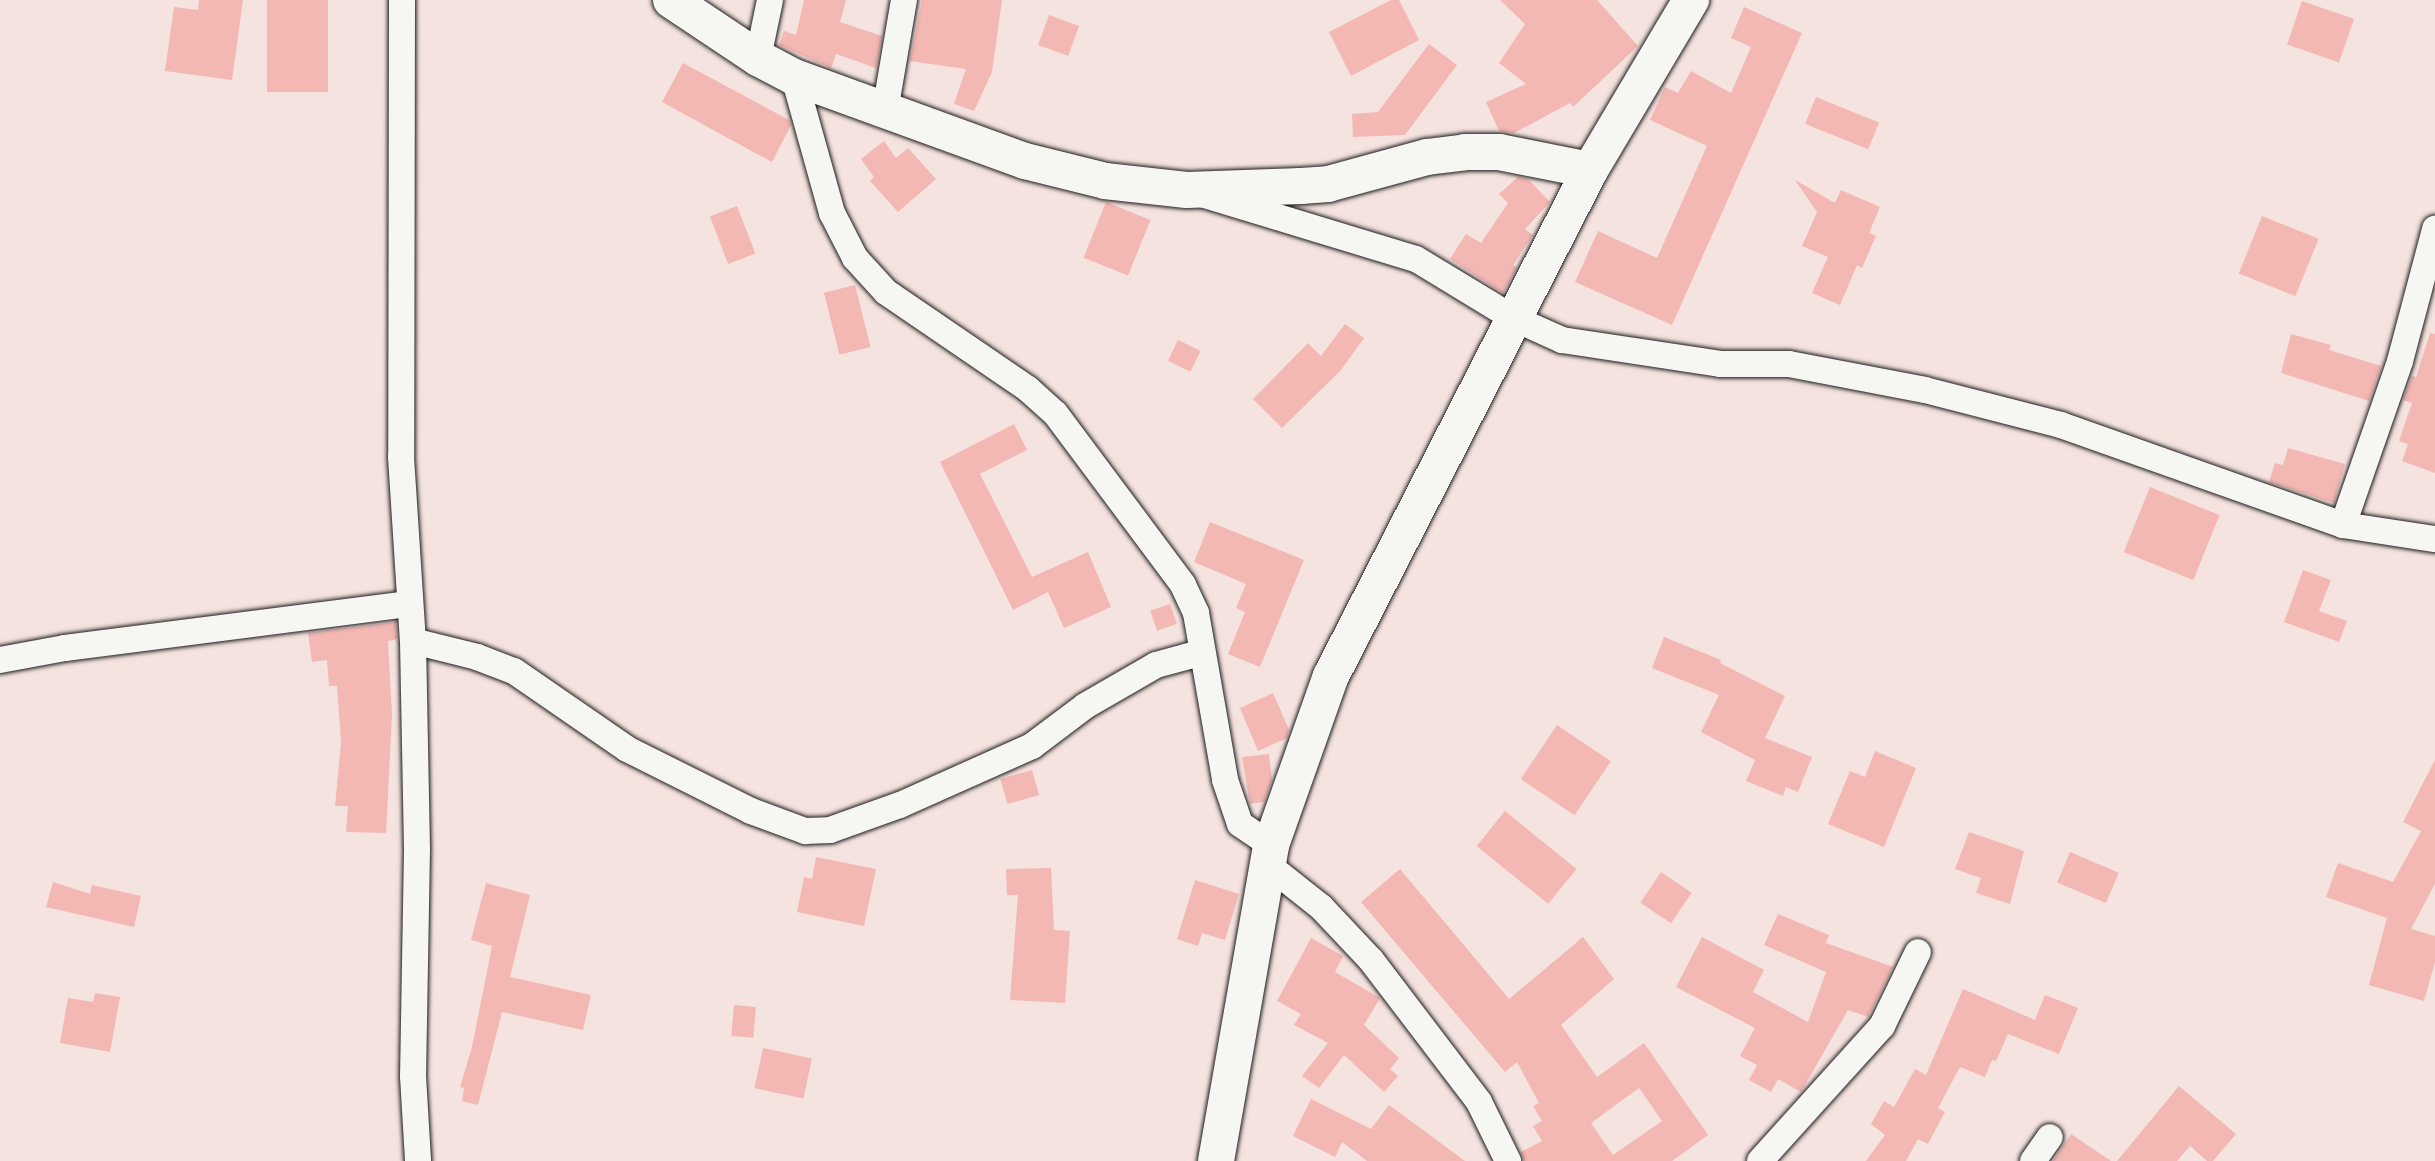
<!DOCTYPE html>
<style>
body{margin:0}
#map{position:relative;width:2435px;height:1161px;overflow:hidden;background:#f5e3df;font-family:Dekko,sans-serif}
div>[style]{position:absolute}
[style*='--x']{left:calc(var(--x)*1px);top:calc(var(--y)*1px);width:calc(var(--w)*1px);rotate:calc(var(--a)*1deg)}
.building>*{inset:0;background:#f3b7b4;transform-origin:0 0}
.roads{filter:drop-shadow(0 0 2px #1c1c1c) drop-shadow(0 0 2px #1c1c1c)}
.street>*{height:26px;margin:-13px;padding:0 13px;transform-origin:13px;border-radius:13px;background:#f6f6f2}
.secondary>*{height:36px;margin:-18px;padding:0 18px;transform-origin:18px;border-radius:18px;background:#f6f6f2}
span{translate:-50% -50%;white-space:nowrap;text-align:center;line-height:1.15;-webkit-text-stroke:7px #f6f6f2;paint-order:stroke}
</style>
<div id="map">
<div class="building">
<div style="clip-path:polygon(199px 0,243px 0,232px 80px,165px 71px,174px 7px,198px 10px)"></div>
<div style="left:267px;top:0;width:61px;height:92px"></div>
<div style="clip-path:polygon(804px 0,846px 0,840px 22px,882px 36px,876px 68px,836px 54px,831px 68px,779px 45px,784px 31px,796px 35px)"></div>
<div style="clip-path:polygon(922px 0,1002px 0,992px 72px,974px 111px,954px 104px,966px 69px,910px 61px)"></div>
<div style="clip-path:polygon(1391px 0,1399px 0,1419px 40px,1351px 76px,1329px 32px)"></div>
<div style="clip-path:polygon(1500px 0,1597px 0,1638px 46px,1573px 107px,1570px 103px,1514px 133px,1499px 131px,1486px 102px,1526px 84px,1499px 63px,1525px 24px)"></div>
<div style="left:2302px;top:1px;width:55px;height:46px;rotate:19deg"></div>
<div style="clip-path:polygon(1744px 7px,1802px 33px,1672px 325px,1575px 282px,1598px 231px,1657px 258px,1707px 146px,1650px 120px,1665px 87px,1678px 93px,1691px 71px,1731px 93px,1751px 47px,1731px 38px)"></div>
<div style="left:1049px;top:15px;width:32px;height:32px;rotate:20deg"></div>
<div style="clip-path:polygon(1429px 44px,1457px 65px,1405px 135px,1353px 137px,1352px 114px,1378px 112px)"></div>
<div style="clip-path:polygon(683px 63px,789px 120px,791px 125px,772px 162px,662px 102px)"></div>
<div style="left:1816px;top:97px;width:68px;height:29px;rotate:22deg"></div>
<div style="clip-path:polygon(884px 141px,896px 158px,908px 148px,936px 179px,898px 212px,870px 181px,874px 177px,861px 159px)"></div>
<div style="clip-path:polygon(1518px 177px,1528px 179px,1550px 202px,1525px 229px,1533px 235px,1513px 265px,1517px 267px,1503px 293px,1450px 259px,1466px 234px,1481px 243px,1508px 203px,1499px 194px)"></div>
<div style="clip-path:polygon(1795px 180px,1835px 203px,1841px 190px,1880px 207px,1869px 233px,1876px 236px,1862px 268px,1857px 265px,1840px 305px,1812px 293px,1828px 257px,1802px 246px,1817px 212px)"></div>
<div style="left:1106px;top:202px;width:48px;height:60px;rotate:22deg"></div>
<div style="left:737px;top:206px;width:51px;height:29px;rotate:69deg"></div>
<div style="left:2262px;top:216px;width:61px;height:62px;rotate:22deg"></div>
<div style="left:855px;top:285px;width:64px;height:32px;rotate:76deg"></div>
<div style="clip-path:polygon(1345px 324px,1364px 338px,1341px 370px,1282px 428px,1253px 399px,1308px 343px,1321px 356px)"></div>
<div style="clip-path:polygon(2430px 333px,2435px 334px,2435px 473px,2402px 461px,2408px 444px,2399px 441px,2412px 403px,2403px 400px,2412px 376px,2416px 377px)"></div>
<div style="clip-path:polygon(2291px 334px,2331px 345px,2329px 350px,2381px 366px,2369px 401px,2281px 373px)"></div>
<div style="left:1178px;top:340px;width:25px;height:23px;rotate:26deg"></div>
<div style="clip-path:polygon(1014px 424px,1027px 450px,980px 474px,1032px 577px,1088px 552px,1111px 607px,1064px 628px,1048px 592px,1013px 610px,940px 462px)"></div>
<div style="clip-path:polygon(2288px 448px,2345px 464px,2334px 503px,2269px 482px,2275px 463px,2283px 465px)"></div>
<div style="left:2150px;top:487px;width:75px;height:70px;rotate:22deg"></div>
<div style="clip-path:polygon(1210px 522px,1304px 560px,1260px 667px,1228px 654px,1245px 612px,1236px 608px,1246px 584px,1194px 562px)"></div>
<div style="clip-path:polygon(2303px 570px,2331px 580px,2319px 611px,2347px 621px,2339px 642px,2284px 622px)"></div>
<div style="left:1170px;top:604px;width:21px;height:21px;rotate:71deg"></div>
<div style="clip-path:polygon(396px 622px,397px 639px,388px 641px,392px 715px,386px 833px,346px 832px,348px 806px,335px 806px,341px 742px,337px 686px,329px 686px,327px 660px,312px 662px,308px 633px)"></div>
<div style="clip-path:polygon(1664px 637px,1721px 660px,1720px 663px,1785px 696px,1765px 738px,1812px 757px,1798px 792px,1786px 787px,1783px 796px,1746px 781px,1755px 760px,1701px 732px,1719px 695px,1652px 668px)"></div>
<div style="clip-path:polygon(1273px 693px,1289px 730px,1287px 738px,1258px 751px,1240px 708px)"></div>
<div style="left:1557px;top:725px;width:65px;height:65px;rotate:34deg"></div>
<div style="clip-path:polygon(1875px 751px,1916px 768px,1884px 847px,1828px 824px,1850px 771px,1865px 777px)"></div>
<div style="clip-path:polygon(1269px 754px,1272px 780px,1264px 802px,1250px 804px,1242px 757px)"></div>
<div style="clip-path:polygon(2435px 760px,2435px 884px,2411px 929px,2435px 936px,2435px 962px,2424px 1001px,2369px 985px,2387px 918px,2326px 897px,2338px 863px,2393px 882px,2421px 831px,2403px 822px)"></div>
<div style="left:1032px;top:770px;width:26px;height:33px;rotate:74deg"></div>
<div style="left:1505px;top:811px;width:92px;height:45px;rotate:39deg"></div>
<div style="clip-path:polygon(1969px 832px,2024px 851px,2010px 904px,1976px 893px,1981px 878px,1955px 869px)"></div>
<div style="left:2070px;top:852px;width:53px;height:33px;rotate:23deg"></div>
<div style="clip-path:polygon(816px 857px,876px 869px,864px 926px,797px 912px,804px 877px,812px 879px)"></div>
<div style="clip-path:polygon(1051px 868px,1054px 930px,1070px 931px,1065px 1003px,1010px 1000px,1018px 895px,1007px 895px,1006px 869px)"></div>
<div style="clip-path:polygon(evenodd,1400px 869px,1509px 999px,1583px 937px,1614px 979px,1561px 1025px,1597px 1077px,1644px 1043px,1708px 1135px,1672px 1161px,1524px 1161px,1521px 1152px,1542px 1141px,1533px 1126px,1542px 1121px,1533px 1106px,1539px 1103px,1517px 1062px,1505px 1072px,1361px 902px,1400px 869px,1639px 1088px,1662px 1121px,1613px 1155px,1591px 1123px,1639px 1088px)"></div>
<div style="left:1661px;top:872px;width:37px;height:37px;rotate:34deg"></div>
<div style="clip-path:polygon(1195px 880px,1239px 894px,1225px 940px,1202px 933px,1198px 946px,1177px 939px)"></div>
<div style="clip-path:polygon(53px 882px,90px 894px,92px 885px,141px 896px,134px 927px,46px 907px)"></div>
<div style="clip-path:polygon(486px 883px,530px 895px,510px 977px,591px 995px,583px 1030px,502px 1012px,478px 1105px,462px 1101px,464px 1088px,460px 1087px,472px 1047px,492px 946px,471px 940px)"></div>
<div style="clip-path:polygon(1778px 914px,1829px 935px,1826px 943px,1893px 967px,1868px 1017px,1848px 1010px,1801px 1092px,1778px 1079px,1771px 1092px,1749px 1080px,1757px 1065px,1740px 1056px,1755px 1028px,1676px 987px,1702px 937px,1764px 970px,1753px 992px,1808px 1022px,1826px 972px,1764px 945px)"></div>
<div style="clip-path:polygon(1311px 938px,1343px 956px,1335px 972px,1380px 998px,1364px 1025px,1399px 1058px,1390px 1069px,1398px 1076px,1384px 1092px,1344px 1055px,1319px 1088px,1302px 1076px,1328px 1043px,1294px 1025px,1301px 1014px,1277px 1001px)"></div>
<div style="clip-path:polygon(1963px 989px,2035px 1020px,2045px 995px,2078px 1008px,2059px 1054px,2008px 1034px,1996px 1061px,1992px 1060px,1985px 1077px,1960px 1067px,1938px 1108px,1945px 1112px,1928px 1144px,1918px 1139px,1906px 1161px,1866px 1161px,1885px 1135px,1871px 1124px,1884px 1101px,1894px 1107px,1915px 1069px,1926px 1075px)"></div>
<div style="clip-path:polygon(95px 993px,120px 997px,110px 1052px,60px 1043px,68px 998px,93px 1002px)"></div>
<div style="left:734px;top:1005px;width:22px;height:31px;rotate:5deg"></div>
<div style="left:763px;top:1048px;width:50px;height:41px;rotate:12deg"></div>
<div style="clip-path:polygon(2179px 1086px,2236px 1134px,2213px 1161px,2207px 1161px,2190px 1146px,2177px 1161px,2117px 1161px)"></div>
<div style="clip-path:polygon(1311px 1099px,1371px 1129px,1389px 1105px,1465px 1161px,1367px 1161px,1342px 1142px,1335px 1157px,1293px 1136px)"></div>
<div style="clip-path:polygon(2071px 1134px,2111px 1161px,2053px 1161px)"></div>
</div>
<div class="roads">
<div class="street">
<div style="--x:402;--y:0;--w:457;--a:90.1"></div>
<div style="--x:401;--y:457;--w:184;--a:86.3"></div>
<div style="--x:413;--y:641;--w:208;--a:88.9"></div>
<div style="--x:417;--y:849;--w:227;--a:91"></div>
<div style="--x:413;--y:1076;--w:85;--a:86.6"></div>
<div style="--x:758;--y:58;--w:59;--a:-78.3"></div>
<div style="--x:794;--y:77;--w:141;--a:74.4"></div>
<div style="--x:832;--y:213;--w:51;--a:62.9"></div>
<div style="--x:855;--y:258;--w:46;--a:47.6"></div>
<div style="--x:886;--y:292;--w:172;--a:34.3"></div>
<div style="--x:1028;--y:389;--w:36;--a:42"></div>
<div style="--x:1055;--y:413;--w:214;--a:53.3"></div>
<div style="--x:1183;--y:585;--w:31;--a:65"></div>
<div style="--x:1196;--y:613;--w:169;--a:80.1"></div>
<div style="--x:1225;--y:780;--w:46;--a:71.2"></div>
<div style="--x:1240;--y:824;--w:37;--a:34"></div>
<div style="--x:885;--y:111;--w:113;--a:-80.3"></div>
<div style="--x:1205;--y:195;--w:220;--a:16.9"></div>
<div style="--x:1416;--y:259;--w:114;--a:31.3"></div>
<div style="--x:1513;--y:318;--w:54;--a:24.2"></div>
<div style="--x:1562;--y:340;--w:160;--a:8.6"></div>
<div style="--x:1720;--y:364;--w:69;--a:0"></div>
<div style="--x:1789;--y:364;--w:138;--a:10.8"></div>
<div style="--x:1925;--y:390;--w:140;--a:14.4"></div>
<div style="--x:2061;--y:425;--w:299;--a:19.5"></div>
<div style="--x:2343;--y:525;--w:93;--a:8.7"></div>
<div style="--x:2343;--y:525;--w:174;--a:-70.8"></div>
<div style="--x:2400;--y:361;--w:137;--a:-75.1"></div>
<div style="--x:413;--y:641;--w:66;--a:14"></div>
<div style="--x:477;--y:657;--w:40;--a:21"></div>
<div style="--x:514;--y:671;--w:137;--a:34.6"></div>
<div style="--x:627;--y:749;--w:139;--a:26.6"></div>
<div style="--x:751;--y:811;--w:58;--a:20.3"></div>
<div style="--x:805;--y:831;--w:25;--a:-2"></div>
<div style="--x:830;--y:830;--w:74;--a:-19.7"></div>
<div style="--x:900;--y:805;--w:145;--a:-24.1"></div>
<div style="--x:1032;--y:746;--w:66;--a:-37"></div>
<div style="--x:1085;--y:706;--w:82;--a:-30"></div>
<div style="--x:1156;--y:665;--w:46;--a:-15.3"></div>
<div style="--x:0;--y:660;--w:66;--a:-10.5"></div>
<div style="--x:65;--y:648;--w:347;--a:-7.3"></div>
<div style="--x:1268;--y:865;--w:68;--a:38.4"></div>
<div style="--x:1321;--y:907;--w:73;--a:46.7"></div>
<div style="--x:1371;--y:960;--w:178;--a:52.7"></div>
<div style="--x:1479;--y:1102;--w:66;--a:63.8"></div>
<div style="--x:1760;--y:1161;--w:182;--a:-47.9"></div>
<div style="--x:1882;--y:1026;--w:82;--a:-64.1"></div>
<div style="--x:2033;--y:1161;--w:29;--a:-55"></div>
</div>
<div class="secondary">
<div style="--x:671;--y:0;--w:105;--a:33.7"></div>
<div style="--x:758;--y:58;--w:41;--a:27.8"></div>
<div style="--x:794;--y:77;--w:246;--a:20"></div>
<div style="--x:1025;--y:161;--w:82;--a:14"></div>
<div style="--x:1105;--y:181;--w:82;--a:6.3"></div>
<div style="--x:1187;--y:190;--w:114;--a:-2"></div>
<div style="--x:1301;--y:186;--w:27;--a:-4"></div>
<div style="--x:1328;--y:184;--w:103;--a:-15.3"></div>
<div style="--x:1427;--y:157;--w:38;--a:-7"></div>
<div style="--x:1465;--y:152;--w:34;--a:0"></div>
<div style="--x:1499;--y:152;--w:93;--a:11.2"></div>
<div style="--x:1216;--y:1161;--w:321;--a:-80.1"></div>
<div style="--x:1271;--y:845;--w:179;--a:-70.5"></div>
<div style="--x:1331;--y:676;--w:568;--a:-62.89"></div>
<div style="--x:1590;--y:170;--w:198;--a:-59.3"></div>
</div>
</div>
</div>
